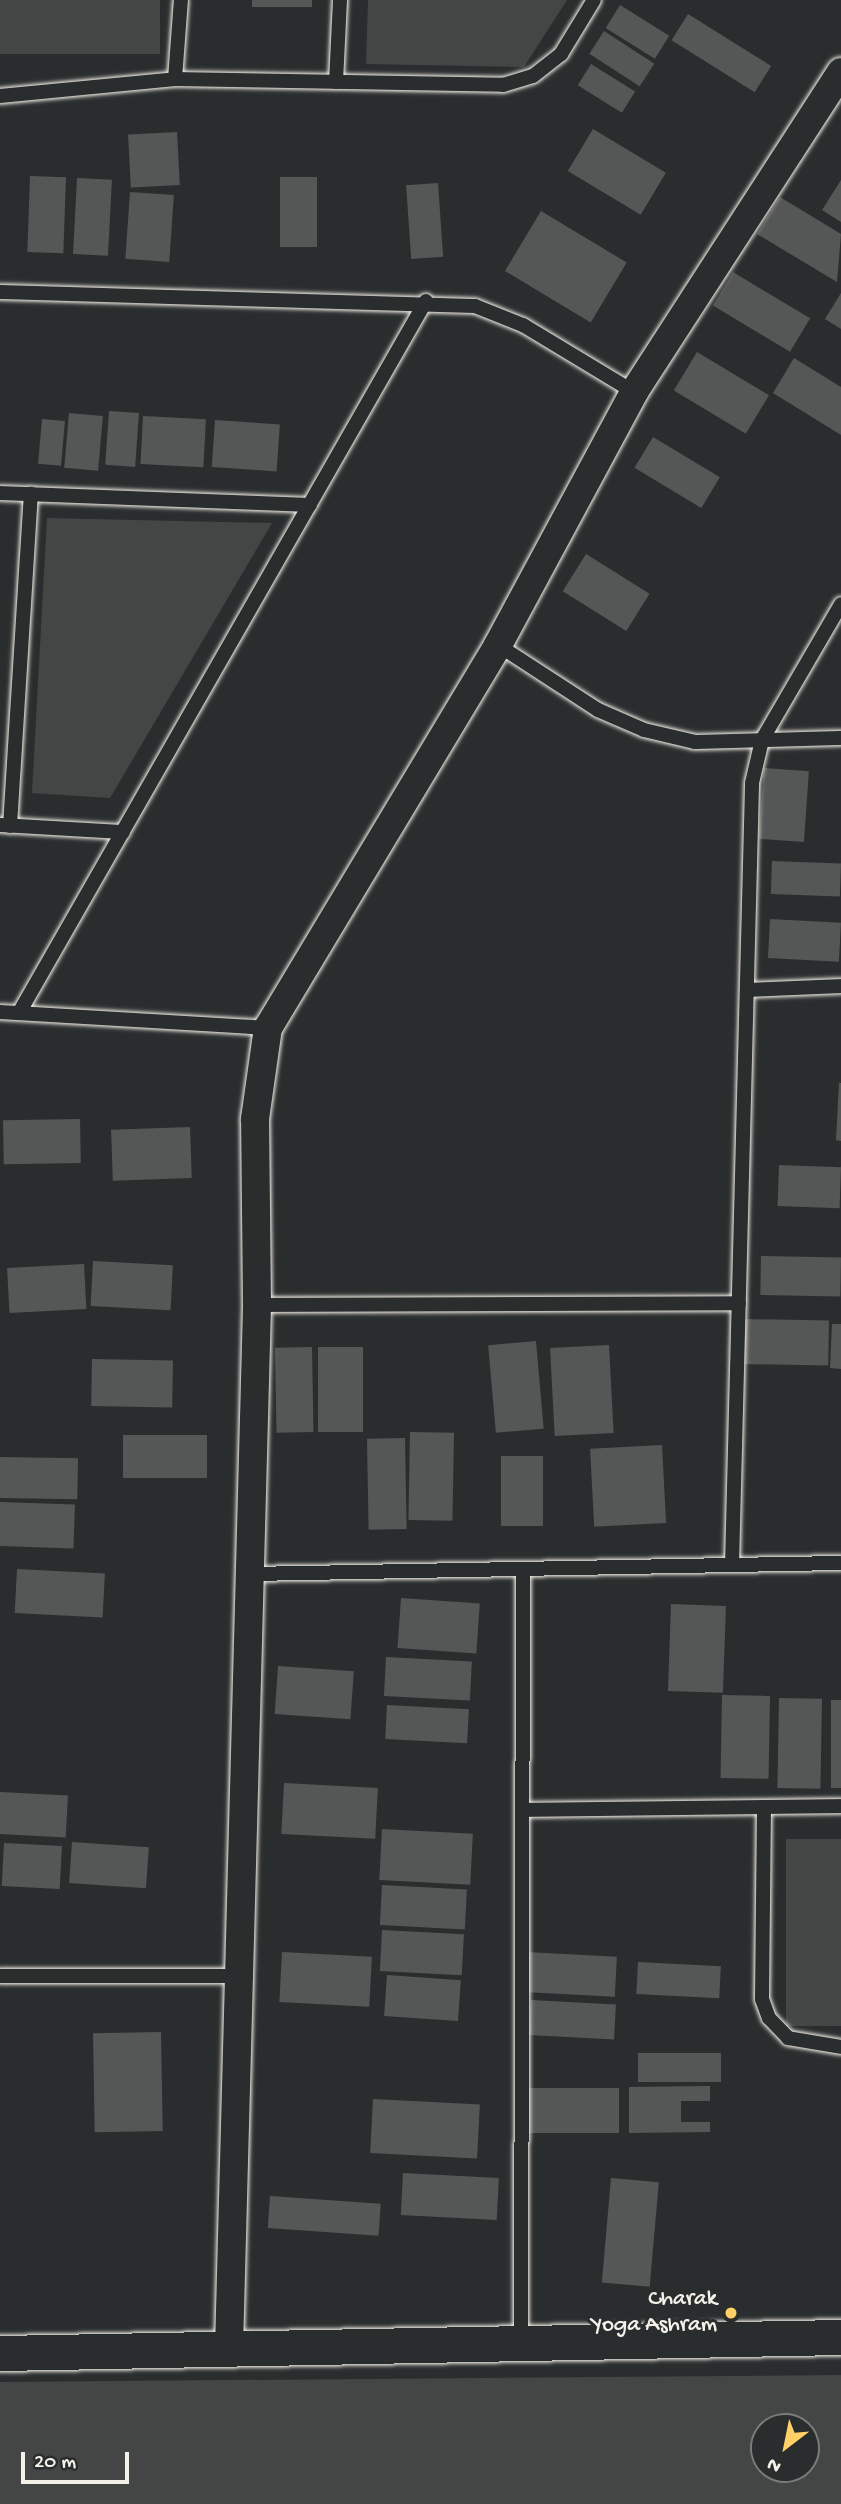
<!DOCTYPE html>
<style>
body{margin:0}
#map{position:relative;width:841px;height:2504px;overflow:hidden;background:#2a2d2e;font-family:"Gochi Hand",sans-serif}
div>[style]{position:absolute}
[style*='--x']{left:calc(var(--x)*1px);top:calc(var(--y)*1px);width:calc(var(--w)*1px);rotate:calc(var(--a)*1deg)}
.green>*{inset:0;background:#444645;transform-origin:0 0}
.building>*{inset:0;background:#555756;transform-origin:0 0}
.roads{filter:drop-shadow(0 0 2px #f4f1e8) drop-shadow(0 0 2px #f4f1e8)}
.service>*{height:14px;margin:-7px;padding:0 7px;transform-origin:7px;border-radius:7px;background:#2a2d2e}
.minor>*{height:28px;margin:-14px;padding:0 14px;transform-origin:14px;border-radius:14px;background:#2a2d2e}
.tertiary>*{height:35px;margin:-17.5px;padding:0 17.5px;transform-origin:17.5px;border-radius:17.5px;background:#2a2d2e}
.dots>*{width:19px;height:19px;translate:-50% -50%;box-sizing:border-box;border:4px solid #2a2d2e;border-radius:50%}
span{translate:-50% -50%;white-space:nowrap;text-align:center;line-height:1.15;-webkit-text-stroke:6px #2a2d2e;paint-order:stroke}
.poi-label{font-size:23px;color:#f4f1e8}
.right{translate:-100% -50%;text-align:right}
.north{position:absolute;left:750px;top:2413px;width:70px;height:70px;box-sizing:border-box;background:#2a2d2e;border:2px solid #7b7b78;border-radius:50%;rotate:212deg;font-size:19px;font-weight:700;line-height:28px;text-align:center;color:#f4f1e8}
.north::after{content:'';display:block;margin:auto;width:24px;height:32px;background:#ffd166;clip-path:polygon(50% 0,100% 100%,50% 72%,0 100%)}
.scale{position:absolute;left:21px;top:2452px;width:108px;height:32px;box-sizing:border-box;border:4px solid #f4f1e8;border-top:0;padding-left:9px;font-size:21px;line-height:24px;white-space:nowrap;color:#f4f1e8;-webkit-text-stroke:5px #2a2d2e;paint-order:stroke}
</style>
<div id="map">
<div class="green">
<div style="left:0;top:0;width:160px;height:54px"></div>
<div style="clip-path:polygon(368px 0,567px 0,524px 67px,366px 64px)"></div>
<div style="clip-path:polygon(47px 518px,272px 523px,110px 798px,32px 793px)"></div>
<div style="left:786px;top:1839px;width:55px;height:187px"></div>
<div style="clip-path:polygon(evenodd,841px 2375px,841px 2504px,0 2504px,0 2382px,841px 2375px,764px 2427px,806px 2427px,806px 2469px,764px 2469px,764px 2427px)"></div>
</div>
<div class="building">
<div style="left:252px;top:0;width:60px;height:7px"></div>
<div style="left:620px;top:5px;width:58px;height:27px;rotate:32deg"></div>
<div style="left:688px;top:14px;width:98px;height:31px;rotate:32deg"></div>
<div style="left:604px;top:31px;width:60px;height:27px;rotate:33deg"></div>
<div style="left:591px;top:64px;width:52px;height:25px;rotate:32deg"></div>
<div style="left:593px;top:129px;width:85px;height:49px;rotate:31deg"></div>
<div style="left:177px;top:132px;width:53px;height:49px;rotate:87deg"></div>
<div style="left:30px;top:176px;width:36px;height:76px;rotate:2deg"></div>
<div style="left:280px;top:177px;width:37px;height:70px"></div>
<div style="left:77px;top:178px;width:35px;height:76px;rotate:3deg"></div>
<div style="clip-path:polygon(841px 180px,841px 222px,822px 210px)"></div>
<div style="left:438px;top:183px;width:74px;height:32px;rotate:86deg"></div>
<div style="left:130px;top:192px;width:44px;height:67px;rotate:4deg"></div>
<div style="clip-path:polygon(780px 197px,841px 234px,837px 282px,757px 234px)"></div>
<div style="left:541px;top:211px;width:100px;height:70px;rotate:31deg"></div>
<div style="left:733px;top:272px;width:90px;height:39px;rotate:31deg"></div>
<div style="clip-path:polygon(841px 293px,841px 329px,825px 319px)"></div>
<div style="left:697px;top:352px;width:84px;height:45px;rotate:31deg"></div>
<div style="clip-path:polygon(794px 358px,841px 387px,841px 435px,773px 393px)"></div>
<div style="left:109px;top:411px;width:30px;height:54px;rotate:4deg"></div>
<div style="left:69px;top:413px;width:34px;height:55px;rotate:5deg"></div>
<div style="left:143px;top:416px;width:63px;height:48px;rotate:3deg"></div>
<div style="left:42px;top:419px;width:23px;height:45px;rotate:5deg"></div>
<div style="left:215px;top:420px;width:65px;height:47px;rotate:4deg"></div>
<div style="left:653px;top:437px;width:78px;height:36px;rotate:31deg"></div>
<div style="left:586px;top:554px;width:75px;height:44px;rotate:32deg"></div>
<div style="left:764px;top:768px;width:45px;height:71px;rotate:4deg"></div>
<div style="left:772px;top:861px;width:69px;height:33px;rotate:2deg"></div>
<div style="left:770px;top:919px;width:71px;height:39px;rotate:3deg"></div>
<div style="clip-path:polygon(839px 1083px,841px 1083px,841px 1141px,836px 1140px)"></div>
<div style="left:80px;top:1119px;width:44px;height:77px;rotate:89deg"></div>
<div style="left:190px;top:1127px;width:51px;height:79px;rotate:88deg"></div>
<div style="left:779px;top:1165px;width:62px;height:41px;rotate:2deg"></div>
<div style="left:761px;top:1256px;width:80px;height:39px;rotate:1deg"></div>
<div style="left:93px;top:1261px;width:80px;height:45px;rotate:3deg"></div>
<div style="left:84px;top:1264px;width:45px;height:77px;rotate:87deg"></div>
<div style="left:742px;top:1319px;width:87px;height:45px;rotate:1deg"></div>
<div style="clip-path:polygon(832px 1324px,841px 1324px,841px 1369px,830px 1368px)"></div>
<div style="left:536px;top:1341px;width:88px;height:48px;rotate:85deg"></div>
<div style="left:609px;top:1345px;width:88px;height:59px;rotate:87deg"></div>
<div style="left:312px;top:1347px;width:85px;height:37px;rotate:89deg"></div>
<div style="left:318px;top:1347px;width:45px;height:85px"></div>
<div style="left:92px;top:1359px;width:81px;height:47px;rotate:1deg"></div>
<div style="left:410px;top:1432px;width:44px;height:88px;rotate:1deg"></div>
<div style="left:123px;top:1435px;width:84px;height:43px"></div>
<div style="left:405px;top:1438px;width:91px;height:38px;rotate:89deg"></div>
<div style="left:662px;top:1445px;width:78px;height:72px;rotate:87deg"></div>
<div style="left:501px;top:1456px;width:42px;height:70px"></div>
<div style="left:0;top:1457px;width:78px;height:41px;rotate:1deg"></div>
<div style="left:0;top:1502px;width:75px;height:44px;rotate:2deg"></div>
<div style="left:17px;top:1569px;width:88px;height:44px;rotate:3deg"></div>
<div style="left:401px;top:1598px;width:79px;height:50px;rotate:4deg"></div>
<div style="left:671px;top:1604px;width:55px;height:87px;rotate:2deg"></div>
<div style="left:386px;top:1657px;width:86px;height:39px;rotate:3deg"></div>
<div style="left:278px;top:1666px;width:76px;height:48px;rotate:4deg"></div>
<div style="left:722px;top:1695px;width:48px;height:83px;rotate:1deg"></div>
<div style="left:779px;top:1698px;width:43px;height:90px;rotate:1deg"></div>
<div style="left:831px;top:1700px;width:10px;height:88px"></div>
<div style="left:387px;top:1705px;width:82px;height:34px;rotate:3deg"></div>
<div style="left:284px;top:1783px;width:94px;height:51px;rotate:3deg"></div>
<div style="left:0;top:1792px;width:68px;height:42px;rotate:3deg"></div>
<div style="left:382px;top:1829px;width:91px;height:51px;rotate:3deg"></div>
<div style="left:72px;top:1842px;width:77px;height:41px;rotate:4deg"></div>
<div style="left:4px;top:1843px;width:58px;height:43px;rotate:3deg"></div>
<div style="left:382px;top:1885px;width:85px;height:40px;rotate:3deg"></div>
<div style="left:382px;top:1930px;width:82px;height:41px;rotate:3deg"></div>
<div style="left:282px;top:1952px;width:90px;height:50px;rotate:3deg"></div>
<div style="left:526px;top:1952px;width:91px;height:40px;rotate:3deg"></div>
<div style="left:638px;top:1962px;width:83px;height:32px;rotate:3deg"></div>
<div style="left:387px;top:1975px;width:74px;height:41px;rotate:4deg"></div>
<div style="left:531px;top:2000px;width:85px;height:35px;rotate:3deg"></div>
<div style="left:161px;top:2032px;width:99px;height:68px;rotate:89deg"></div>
<div style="left:638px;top:2053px;width:83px;height:29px"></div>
<div style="clip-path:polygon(710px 2086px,710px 2101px,681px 2101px,681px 2122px,710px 2122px,710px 2132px,629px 2133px,629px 2087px)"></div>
<div style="left:528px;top:2088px;width:91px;height:45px"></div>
<div style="left:373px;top:2099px;width:107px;height:54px;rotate:3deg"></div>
<div style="left:403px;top:2173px;width:96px;height:42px;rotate:3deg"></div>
<div style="left:611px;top:2178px;width:48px;height:105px;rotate:5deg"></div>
<div style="left:270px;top:2196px;width:111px;height:32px;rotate:4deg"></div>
</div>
<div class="roads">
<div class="service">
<div style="--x:175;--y:79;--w:79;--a:-85.7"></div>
<div style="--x:336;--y:82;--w:82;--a:-87.2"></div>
<div style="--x:0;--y:96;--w:176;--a:-5.5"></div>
<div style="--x:175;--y:79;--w:328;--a:1"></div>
<div style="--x:503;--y:85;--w:31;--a:-17"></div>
<div style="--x:533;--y:76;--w:36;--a:-38"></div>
<div style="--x:561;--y:54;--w:63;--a:-58.6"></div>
<div style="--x:0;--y:292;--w:475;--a:1.7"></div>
<div style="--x:475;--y:306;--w:52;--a:21.6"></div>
<div style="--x:523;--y:325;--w:130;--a:31.1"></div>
<div style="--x:0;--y:493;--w:310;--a:2.2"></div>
<div style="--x:498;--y:645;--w:119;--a:33"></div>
<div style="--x:598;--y:710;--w:50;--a:23.5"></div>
<div style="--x:644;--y:730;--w:52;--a:13.2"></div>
<div style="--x:695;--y:742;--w:146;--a:-1.6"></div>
<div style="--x:0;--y:825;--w:123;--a:3.3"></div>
<div style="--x:10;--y:826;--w:333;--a:-86.4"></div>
<div style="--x:748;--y:990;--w:93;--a:-2.5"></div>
<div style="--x:0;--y:1012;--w:268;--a:3.4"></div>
<div style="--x:19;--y:1013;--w:820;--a:-60.25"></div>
<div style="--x:257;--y:1305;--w:482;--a:-0.2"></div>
<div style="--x:732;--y:1565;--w:782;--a:-88.53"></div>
<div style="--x:752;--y:783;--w:44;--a:-76.9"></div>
<div style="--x:762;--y:740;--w:157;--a:-59.8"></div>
<div style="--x:250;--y:1574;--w:591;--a:-1.07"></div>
<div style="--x:764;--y:1807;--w:192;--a:90.6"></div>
<div style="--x:762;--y:1999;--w:20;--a:70"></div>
<div style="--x:769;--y:2018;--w:28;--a:46"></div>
<div style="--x:788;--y:2038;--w:54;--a:9.6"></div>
<div style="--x:523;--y:1810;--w:318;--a:-0.7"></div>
<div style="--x:0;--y:1976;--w:239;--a:0"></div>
<div style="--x:521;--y:2342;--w:773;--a:-89.85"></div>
</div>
<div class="minor">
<div style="--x:229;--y:2348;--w:1043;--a:-88.46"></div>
<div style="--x:257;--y:1305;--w:186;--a:-90.6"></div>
<div style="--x:255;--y:1119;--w:92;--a:-81.9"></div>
<div style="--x:268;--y:1028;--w:447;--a:-59"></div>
<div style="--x:498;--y:645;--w:287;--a:-61.7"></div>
<div style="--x:634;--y:392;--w:381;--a:-57.1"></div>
</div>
<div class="tertiary">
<div style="--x:0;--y:2353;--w:841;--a:-1.09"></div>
</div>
</div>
<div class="dots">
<div style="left:731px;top:2313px;background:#ffd166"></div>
</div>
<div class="poi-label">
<span class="right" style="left:717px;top:2313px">Charak<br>Yoga Ashram</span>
</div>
<div class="north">N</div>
<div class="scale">20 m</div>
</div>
